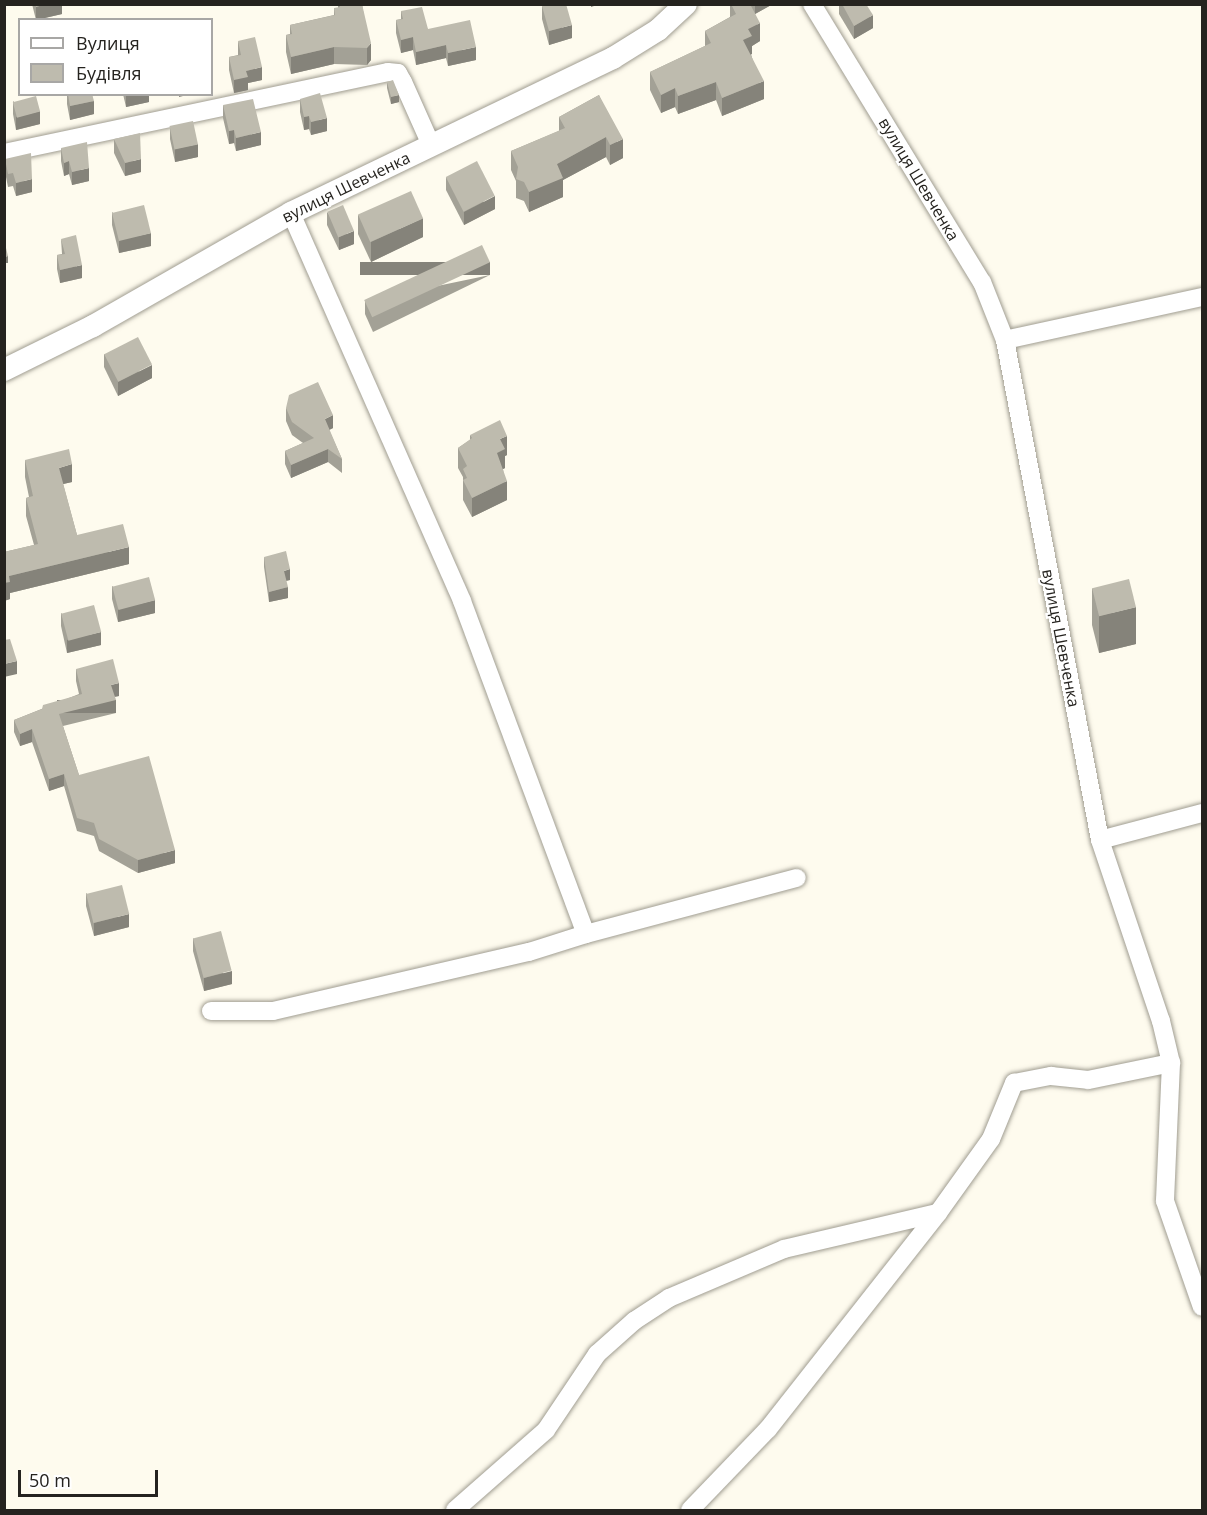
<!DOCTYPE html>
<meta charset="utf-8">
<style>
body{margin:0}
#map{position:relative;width:1207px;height:1515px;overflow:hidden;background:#fefbee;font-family:"Open Sans",sans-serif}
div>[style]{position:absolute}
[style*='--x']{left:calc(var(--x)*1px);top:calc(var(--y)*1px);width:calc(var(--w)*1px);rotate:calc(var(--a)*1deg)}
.roads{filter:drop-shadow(0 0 2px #a09d91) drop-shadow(0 0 2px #a09d91)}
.minor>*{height:18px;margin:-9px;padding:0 9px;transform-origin:9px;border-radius:9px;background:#fff}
.tertiary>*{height:22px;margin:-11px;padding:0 11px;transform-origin:11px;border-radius:11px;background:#fff}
.wall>*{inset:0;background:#a3a196}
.shaded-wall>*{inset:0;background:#85837a;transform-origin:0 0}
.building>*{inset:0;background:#bebbae;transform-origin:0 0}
span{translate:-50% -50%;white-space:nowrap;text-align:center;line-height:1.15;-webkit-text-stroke:4.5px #fff;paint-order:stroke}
.street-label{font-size:16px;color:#25231f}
.frame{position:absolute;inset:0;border:6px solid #25231f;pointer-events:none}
.legend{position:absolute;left:18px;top:18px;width:195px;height:78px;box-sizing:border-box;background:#fff;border:2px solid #a8a7a5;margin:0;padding:8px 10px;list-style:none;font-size:18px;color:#25231f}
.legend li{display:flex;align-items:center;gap:12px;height:30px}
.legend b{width:30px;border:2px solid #a8a7a5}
.scale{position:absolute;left:18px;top:1470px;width:140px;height:27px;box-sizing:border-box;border:3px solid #25231f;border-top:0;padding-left:8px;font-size:18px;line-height:21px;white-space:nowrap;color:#25231f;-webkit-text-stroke:4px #fff;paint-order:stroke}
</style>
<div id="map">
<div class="roads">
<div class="minor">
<div style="--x:812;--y:4;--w:326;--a:58.6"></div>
<div style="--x:982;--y:282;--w:62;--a:68.4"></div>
<div style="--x:1005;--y:340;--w:509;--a:79.24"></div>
<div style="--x:1100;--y:840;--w:191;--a:71.4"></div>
<div style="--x:1161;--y:1021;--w:43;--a:76.6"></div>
<div style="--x:1171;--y:1063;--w:138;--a:92.5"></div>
<div style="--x:1165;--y:1201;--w:112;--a:70.8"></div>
<div style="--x:4;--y:153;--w:392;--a:-11.9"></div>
<div style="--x:388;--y:72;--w:10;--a:6"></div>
<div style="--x:398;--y:73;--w:10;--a:61"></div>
<div style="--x:403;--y:82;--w:69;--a:66"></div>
<div style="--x:291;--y:213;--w:424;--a:66.2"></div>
<div style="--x:462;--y:601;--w:355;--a:69.6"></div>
<div style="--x:586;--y:934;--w:218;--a:-14.9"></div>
<div style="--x:1005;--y:340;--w:202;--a:-12.3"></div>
<div style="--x:1100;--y:840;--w:106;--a:-14.8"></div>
<div style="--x:211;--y:1011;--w:62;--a:0"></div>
<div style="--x:273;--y:1011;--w:263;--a:-13"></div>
<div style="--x:529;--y:952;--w:60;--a:-17.5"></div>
<div style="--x:455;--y:1510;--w:121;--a:-41.3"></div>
<div style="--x:546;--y:1430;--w:92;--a:-56.1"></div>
<div style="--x:597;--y:1354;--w:50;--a:-41.7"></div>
<div style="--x:634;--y:1321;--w:42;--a:-33.3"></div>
<div style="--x:669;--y:1298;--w:125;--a:-23.1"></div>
<div style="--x:784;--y:1249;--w:158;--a:-13.2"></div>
<div style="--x:690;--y:1510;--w:112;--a:-46.1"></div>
<div style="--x:768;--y:1429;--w:275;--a:-51.8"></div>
<div style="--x:938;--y:1213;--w:91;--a:-54.4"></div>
<div style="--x:991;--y:1139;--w:61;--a:-67.7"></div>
<div style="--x:1014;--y:1083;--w:38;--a:-11"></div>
<div style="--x:1051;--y:1076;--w:37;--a:6"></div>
<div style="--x:1088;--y:1080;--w:85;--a:-11.6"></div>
</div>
<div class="tertiary">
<div style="--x:4;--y:370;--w:99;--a:-26.3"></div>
<div style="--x:93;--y:326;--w:228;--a:-29.7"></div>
<div style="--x:291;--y:213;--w:357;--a:-25.7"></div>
<div style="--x:613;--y:58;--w:53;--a:-31.9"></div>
<div style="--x:658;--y:30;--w:38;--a:-43"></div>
</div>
</div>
<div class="wall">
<div style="clip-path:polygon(32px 4px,62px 4px,62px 14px,36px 20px)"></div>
<div style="clip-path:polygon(338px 4px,362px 4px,371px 60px,367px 65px,334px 64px,291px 74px,286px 52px,286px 35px,290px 34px,290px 25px,334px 15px,334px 8px,338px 8px)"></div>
<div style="clip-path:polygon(730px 4px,773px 4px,755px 14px,760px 41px,752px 46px,752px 54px,751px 54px,764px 99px,722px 116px,716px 100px,678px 114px,675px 107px,661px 113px,650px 90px,650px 72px,705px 46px,705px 31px,730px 17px)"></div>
<div style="clip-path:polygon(839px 4px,866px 4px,873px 28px,854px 39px,839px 14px)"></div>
<div style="clip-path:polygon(542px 6px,572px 38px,549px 45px,542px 19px)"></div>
<div style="clip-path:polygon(401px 11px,428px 29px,476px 60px,448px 66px,446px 58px,416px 65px,413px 50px,401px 53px,396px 33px,396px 20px,401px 19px)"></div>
<div style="clip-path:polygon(238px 41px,262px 80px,248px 83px,248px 90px,234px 93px,229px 70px,229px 57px,238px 55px)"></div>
<div style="clip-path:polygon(387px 82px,399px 102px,391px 104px,387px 88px)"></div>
<div style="clip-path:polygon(67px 94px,92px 94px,94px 114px,70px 120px,67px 104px)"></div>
<div style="clip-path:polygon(123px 94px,149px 94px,149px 102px,126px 107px)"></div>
<div style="clip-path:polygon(599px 95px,623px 158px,610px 165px,606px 157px,563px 180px,563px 197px,529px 212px,524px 201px,516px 198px,516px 181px,511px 170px,511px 151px,559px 131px,559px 117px)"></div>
<div style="clip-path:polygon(300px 99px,327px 131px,311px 135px,309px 129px,304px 130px,300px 112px)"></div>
<div style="clip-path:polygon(13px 101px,40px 124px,16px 130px,13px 114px)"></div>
<div style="clip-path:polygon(223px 105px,261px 145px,236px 151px,234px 143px,229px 144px,223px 118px)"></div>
<div style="clip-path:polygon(170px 126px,198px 157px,175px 162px,170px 139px)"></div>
<div style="clip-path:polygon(114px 139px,141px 172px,125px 176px,114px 153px)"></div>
<div style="clip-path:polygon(61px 148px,89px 181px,72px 185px,69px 174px,64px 176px,61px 161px)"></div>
<div style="clip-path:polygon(5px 159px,32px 192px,16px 196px,13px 186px,8px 187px,5px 172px)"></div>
<div style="clip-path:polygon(446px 177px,495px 209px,464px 225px,446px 190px)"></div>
<div style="clip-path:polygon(112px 212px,151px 246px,119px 253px,112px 225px)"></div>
<div style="clip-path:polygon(327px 212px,354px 244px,339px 250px,327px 225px)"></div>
<div style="clip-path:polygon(358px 215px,423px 237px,371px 262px,358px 234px)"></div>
<div style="clip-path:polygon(61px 239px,82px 278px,60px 283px,57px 269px,57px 255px,62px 254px)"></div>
<div style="clip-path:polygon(490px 275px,373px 332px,365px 314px,365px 301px)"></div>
<div style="clip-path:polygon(104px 354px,152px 378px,118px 396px,104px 367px)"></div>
<div style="clip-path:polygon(286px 408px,333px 428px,329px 430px,342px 459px,342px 473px,328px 462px,291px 478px,285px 464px,285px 451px,303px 443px,292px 435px,286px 421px)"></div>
<div style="clip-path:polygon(470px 435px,507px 455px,505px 456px,505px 468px,503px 469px,507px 500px,472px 517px,463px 500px,463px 477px,458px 468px,458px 448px,470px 440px)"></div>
<div style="clip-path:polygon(25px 460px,72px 482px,63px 484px,77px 535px,129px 564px,10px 593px,10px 599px,4px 601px,4px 552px,34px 545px,26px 516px,26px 498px,29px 497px,25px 477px)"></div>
<div style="clip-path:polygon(264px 557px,290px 580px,286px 581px,288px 598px,269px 602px,264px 567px)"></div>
<div style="clip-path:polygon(112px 586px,155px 613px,118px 622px,112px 599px)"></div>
<div style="clip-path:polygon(1092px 588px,1136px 644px,1099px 653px,1092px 625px)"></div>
<div style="clip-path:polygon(61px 613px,101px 645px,67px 653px,61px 626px)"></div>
<div style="clip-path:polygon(76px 669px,119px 696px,115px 697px,116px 713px,63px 726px,79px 775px,175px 863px,138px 873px,99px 851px,94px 836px,77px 831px,64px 786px,49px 791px,32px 742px,20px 746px,14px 732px,14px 720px,79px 694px,76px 681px)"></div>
<div style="clip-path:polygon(86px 893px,129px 927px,94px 936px,86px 906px)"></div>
<div style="clip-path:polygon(193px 938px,232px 984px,204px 991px,193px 951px)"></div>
</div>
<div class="shaded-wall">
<div style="clip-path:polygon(46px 4px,62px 4px,62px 14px,36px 20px,36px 7px)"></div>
<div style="clip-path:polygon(591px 4px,600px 4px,591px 7px)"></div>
<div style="clip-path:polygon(755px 4px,773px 4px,755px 14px)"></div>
<div style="clip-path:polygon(873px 15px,873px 28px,854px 39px,854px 26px)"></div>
<div style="clip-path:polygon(760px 23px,760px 41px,752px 46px,752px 54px,743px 58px,743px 40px,748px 29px)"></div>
<div style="clip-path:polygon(572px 25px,572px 38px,549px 45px,549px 31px)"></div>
<div style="clip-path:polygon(413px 37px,413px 50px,401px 53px,401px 40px)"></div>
<div style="clip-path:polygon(371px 43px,371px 60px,367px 65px,367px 48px)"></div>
<div style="clip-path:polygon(446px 45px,446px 58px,416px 65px,416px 52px)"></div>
<div style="clip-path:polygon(334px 47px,334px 64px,291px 74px,291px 57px)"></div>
<div style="clip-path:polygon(476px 47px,476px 60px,448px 66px,448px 53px)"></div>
<div style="clip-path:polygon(262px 67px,262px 80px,248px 83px,248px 90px,234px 93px,234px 80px,246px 71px)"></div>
<div style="clip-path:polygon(764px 81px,764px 99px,722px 116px,722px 98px)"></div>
<div style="clip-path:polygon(716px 82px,716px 100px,678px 114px,678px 96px)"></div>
<div style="clip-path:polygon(675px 88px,675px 107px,661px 113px,661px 95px)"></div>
<div style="clip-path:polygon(126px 94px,149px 94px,149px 102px,126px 107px)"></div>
<div style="clip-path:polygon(179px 94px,191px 94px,179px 97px)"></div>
<div style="clip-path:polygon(399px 95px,399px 102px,391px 104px,391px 97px)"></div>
<div style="clip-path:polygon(94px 101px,94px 114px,70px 120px,70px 106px)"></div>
<div style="clip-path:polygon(40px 111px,40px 124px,16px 130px,16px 117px)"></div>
<div style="clip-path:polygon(309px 116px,309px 129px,304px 130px,304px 117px)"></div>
<div style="clip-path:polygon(327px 118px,327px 131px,311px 135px,311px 122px)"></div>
<div style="clip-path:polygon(234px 130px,234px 143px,229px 144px,229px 131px)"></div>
<div style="clip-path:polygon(261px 132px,261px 145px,236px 151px,236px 138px)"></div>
<div style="clip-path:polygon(606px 137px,606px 157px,563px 180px,563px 197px,529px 212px,529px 192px,557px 164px)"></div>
<div style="clip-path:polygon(623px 139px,623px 158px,610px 165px,610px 145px)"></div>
<div style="clip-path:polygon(198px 144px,198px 157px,175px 162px,175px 149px)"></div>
<div style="clip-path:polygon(141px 159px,141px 172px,125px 176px,125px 163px)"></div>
<div style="clip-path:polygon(69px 161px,69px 174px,64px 176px,64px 163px)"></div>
<div style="clip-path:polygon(89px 168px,89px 181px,72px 185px,72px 172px)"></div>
<div style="clip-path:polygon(32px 179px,32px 192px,16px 196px,16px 183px)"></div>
<div style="clip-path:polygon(495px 196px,495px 209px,464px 225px,464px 212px)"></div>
<div style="clip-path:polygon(423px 218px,423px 237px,371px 262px,371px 242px)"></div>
<div style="clip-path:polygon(354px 231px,354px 244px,339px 250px,339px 237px)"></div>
<div style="clip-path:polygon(151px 233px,151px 246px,119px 253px,119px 240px)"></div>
<div style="clip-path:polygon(8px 256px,8px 263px,4px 263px,4px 257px)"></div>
<div style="left:490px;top:262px;width:13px;height:130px;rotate:90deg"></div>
<div style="clip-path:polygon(82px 265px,82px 278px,60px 283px,60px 270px)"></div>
<div style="clip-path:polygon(152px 365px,152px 378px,118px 396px,118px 382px)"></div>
<div style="clip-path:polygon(333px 415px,333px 428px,325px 432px,325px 419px)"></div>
<div style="clip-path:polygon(507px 436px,507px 455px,505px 456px,505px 468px,497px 472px,497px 453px,500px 439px)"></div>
<div style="clip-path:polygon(328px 449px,328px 462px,291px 478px,291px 465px)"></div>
<div style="clip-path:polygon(72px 464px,72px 482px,59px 485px,59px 468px)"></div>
<div style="clip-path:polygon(507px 481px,507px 500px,472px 517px,472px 498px)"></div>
<div style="clip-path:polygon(129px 547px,129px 564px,10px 593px,10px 599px,4px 601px,4px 583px,9px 576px)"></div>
<div style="clip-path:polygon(290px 569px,290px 580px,284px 581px,284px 571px)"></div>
<div style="clip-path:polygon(288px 587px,288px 598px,269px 602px,269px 592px)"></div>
<div style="clip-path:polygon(155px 600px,155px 613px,118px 622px,118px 609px)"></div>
<div style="clip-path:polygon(1136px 607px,1136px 644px,1099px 653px,1099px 616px)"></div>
<div style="clip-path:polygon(101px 632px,101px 645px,67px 653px,67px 640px)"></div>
<div style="clip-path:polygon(17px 661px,17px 674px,4px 677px,4px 664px)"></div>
<div style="clip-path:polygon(119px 683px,119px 696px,111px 697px,111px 685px)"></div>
<div style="left:116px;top:700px;width:13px;height:59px;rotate:90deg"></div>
<div style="clip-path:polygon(32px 729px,32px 742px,20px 746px,20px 734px)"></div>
<div style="clip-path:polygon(64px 774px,64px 786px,49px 791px,49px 779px)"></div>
<div style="clip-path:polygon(175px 850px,175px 863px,138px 873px,138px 860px)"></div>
<div style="clip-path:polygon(129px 914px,129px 927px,94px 936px,94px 923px)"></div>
<div style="clip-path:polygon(232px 971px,232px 984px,204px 991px,204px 978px)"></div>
</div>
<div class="building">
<div style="clip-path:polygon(35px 4px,46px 4px,36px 7px)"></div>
<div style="clip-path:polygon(339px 4px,362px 4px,371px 43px,367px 48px,334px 47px,291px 57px,286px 35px,292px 34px,290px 25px,335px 15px,334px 8px,340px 7px)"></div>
<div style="clip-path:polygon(547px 4px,566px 4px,572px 25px,549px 31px,542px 6px)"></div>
<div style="clip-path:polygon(731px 4px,750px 4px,760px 23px,748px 29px,752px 36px,743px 40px,764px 81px,722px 98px,716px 82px,678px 96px,675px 88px,661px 95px,650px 72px,711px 43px,705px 31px,736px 14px)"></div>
<div style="clip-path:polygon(842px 4px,866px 4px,873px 15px,854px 26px)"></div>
<div style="clip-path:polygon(422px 7px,428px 29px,470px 20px,476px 47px,448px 53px,446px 45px,416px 52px,413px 37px,401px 40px,396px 20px,403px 19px,401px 11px)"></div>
<div style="clip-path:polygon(255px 37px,262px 67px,246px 71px,248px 77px,234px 80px,229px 57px,241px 55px,238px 41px)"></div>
<div style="clip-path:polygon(393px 80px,399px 95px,391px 97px,387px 82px)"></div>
<div style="clip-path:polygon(320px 93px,327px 118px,311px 122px,309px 116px,304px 117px,300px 99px)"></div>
<div style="clip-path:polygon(68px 94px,92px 94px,94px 101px,70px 106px)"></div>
<div style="clip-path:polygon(599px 95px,623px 139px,610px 145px,606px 137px,557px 164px,563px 178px,529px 192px,524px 182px,516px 179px,518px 167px,511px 151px,565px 128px,559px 117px)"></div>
<div style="left:36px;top:96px;width:16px;height:24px;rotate:75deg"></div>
<div style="clip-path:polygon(253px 99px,261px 132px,236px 138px,234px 130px,229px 131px,223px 105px)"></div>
<div style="left:193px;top:121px;width:24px;height:24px;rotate:78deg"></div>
<div style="clip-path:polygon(140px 133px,141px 159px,125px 163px,114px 139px)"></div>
<div style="clip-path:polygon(87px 142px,89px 168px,72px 172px,69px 161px,64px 163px,61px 148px)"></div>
<div style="clip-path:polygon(31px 153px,32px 179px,16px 183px,13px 173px,8px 174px,5px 159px)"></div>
<div style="left:477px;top:161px;width:39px;height:35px;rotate:63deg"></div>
<div style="left:411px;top:191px;width:30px;height:58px;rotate:66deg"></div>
<div style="left:144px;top:205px;width:29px;height:33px;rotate:76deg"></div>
<div style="left:343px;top:205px;width:28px;height:17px;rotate:67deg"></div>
<div style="clip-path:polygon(76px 235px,82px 265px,60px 270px,57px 255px,65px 254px,61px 239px)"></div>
<div style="clip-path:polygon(4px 240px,8px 256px,4px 257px)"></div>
<div style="left:482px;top:245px;width:19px;height:130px;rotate:65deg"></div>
<div style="left:138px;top:337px;width:31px;height:38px;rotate:63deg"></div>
<div style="clip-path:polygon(318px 382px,333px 415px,325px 419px,342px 459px,328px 449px,291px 465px,285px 451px,314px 438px,292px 422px,286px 408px,289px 395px)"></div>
<div style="clip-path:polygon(500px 420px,507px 436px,500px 439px,505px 449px,497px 453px,507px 481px,472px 498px,463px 480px,467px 478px,463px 469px,467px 466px,458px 448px,472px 438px,470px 435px)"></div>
<div style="clip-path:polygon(69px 449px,72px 464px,59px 468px,77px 535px,123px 524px,129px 547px,9px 576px,10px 582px,4px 583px,4px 552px,38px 544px,26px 498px,33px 496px,25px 460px)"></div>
<div style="clip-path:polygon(286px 551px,290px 569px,284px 571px,288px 587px,269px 592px,264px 557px)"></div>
<div style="left:149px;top:577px;width:24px;height:38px;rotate:75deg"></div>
<div style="left:1129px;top:579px;width:29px;height:38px;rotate:76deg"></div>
<div style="left:94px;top:605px;width:28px;height:34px;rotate:75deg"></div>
<div style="clip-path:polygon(10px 639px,17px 661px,4px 664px,4px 640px)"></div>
<div style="clip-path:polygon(113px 659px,119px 683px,111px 685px,116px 700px,59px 714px,79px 775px,149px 756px,175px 850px,138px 860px,99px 839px,94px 823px,77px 818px,64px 774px,49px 779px,32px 729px,20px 734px,14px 720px,42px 709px,43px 705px,82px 694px,76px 669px)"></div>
<div style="left:122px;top:885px;width:30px;height:37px;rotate:76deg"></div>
<div style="left:221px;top:931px;width:41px;height:29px;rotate:75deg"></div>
</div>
<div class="street-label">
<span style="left:919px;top:179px;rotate:59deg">вулиця Шевченка</span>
<span style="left:346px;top:187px;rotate:-26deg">вулиця Шевченка</span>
<span style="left:1061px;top:638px;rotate:79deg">вулиця Шевченка</span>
</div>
<div class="frame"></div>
<ul class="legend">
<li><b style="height:8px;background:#fff"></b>Вулиця</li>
<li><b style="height:16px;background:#bebbae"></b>Будівля</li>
</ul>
<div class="scale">50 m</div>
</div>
